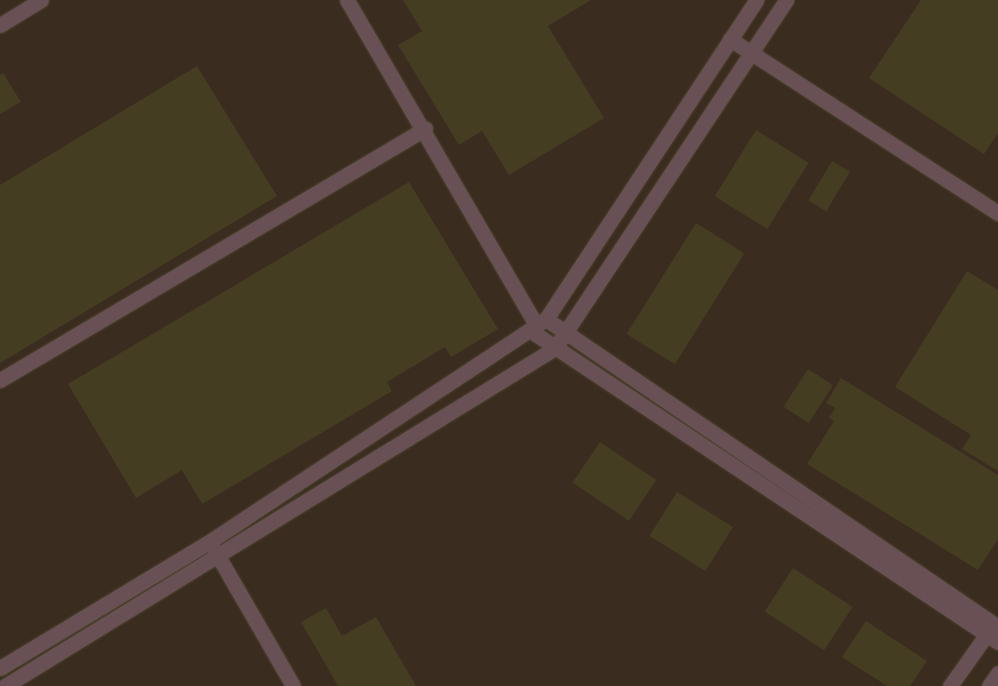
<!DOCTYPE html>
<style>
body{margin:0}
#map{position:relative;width:998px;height:686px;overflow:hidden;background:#2f280b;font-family:"Archivo Narrow",sans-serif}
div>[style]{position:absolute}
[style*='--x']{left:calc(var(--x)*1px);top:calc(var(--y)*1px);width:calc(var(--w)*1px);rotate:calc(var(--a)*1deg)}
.industrial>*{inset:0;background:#3b2c20;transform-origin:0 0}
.building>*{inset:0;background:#453d21;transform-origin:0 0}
.roads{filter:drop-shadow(0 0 1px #4a4328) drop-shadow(0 0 1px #4a4328)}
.minor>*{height:15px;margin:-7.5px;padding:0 7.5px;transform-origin:7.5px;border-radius:7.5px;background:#685055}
span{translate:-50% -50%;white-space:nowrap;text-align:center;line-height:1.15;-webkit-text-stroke:4.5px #141106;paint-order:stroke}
</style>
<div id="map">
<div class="industrial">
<div style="left:0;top:0;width:998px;height:686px"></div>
</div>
<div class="building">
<div style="clip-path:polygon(403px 0,591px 0,548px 26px,604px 118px,509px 175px,482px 131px,459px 145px,398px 45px,422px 31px)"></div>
<div style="clip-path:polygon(921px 0,998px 0,998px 133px,984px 154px,869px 78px)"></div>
<div style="clip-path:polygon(197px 66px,277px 196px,0 363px,0 185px)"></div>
<div style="clip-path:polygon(3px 73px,21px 102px,0 114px,0 75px)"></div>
<div style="left:756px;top:130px;width:62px;height:78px;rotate:32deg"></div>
<div style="left:832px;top:161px;width:21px;height:46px;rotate:31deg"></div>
<div style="clip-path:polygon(409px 182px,498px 329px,451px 357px,445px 347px,387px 382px,392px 391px,202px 504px,182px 470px,136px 498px,68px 384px)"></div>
<div style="left:696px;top:223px;width:57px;height:131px;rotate:32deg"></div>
<div style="clip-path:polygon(967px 271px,998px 290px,998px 471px,962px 449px,971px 435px,895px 387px)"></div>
<div style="left:808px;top:369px;width:30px;height:45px;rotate:33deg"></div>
<div style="clip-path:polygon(841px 378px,998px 475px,998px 539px,978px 570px,807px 464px,834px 421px,829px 418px,835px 408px,826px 403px)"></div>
<div style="left:600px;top:442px;width:68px;height:49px;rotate:34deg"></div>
<div style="left:677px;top:492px;width:66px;height:52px;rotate:32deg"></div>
<div style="left:793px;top:568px;width:71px;height:52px;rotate:33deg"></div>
<div style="clip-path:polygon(326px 608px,342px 636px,376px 617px,416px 686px,338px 686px,301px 622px)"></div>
<div style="clip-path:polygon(866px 621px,927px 661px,910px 686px,887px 686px,842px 657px)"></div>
</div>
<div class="roads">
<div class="minor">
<div style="--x:347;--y:0;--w:377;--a:59.8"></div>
<div style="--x:0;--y:25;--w:48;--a:-31.4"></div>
<div style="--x:730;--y:39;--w:320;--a:33"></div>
<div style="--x:546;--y:319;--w:547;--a:34.27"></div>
<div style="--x:531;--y:331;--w:561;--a:33.66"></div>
<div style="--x:0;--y:380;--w:494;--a:-30.6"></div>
<div style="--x:214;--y:549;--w:158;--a:60"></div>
<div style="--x:0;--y:668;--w:244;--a:-31.1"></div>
<div style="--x:209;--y:542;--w:404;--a:-33.5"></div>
<div style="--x:546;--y:319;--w:382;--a:-56.6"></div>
<div style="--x:5;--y:686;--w:646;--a:-31.57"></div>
<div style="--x:555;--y:348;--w:418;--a:-56.4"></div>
<div style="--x:950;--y:686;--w:71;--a:-54.7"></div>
<div style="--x:989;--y:686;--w:16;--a:-55"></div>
</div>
</div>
</div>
